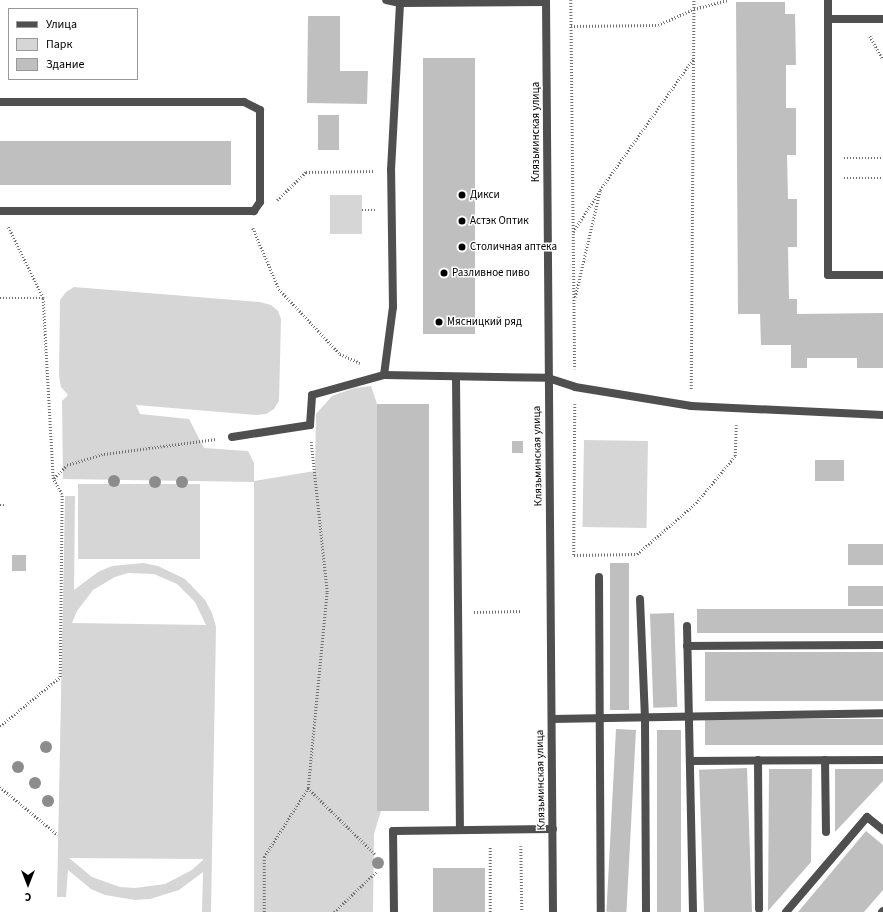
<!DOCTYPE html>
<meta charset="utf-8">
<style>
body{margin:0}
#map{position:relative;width:883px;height:912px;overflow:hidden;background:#fff;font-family:"Source Sans 3",sans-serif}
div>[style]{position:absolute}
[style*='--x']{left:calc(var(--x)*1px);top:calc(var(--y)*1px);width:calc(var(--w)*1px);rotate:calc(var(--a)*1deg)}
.green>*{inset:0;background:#d6d6d6;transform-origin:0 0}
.building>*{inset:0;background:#bfbfbf;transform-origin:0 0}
.path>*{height:2.5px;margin-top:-1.25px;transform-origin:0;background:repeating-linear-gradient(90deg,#717171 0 1px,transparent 0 3px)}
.service>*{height:8px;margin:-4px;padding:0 4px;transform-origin:4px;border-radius:4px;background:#4f4f4f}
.tertiary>*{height:8px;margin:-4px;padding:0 4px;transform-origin:4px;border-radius:4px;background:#4f4f4f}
.trees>*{width:12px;height:12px;margin:-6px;border-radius:50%;background:#8c8c8c}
.dots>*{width:11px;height:11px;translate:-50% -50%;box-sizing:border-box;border:2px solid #fff;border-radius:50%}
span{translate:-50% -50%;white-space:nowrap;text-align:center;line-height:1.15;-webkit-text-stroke:3px #fff;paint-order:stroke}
.street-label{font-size:11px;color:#000}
.poi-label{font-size:11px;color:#000}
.left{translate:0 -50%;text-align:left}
.legend{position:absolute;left:8px;top:8px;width:130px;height:72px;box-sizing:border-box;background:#fff;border:1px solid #999;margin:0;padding:5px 7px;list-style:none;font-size:12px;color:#000}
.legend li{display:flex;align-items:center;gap:8px;height:20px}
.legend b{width:20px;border:1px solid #999}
.north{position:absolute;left:8px;top:864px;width:40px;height:40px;-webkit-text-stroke:3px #fff;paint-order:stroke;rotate:180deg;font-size:11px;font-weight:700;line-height:16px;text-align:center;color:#000}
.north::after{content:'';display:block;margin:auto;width:14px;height:18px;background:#000;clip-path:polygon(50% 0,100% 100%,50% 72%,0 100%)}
</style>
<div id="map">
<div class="green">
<div style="left:330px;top:195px;width:32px;height:39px"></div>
<div style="clip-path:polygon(74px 287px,260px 302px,271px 305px,278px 311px,281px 319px,279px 401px,274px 409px,266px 414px,256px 415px,136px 405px,140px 414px,189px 419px,204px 448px,248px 451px,254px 463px,254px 481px,315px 471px,316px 414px,332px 396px,354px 388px,371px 386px,377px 404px,381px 811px,374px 834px,373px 912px,254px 912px,254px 482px,63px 479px,62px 401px,68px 395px,61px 387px,59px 376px,60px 300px,66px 292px)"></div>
<div style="left:584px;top:440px;width:64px;height:87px;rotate:1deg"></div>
<div style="left:78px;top:484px;width:122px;height:75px"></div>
<div style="clip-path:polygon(evenodd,65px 496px,75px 496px,74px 590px,98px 572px,112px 566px,143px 563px,158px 566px,185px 579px,205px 600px,212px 613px,216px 627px,211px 912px,202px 912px,203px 872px,179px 890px,150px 899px,135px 900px,105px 895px,91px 889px,68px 870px,66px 897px,57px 897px,65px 496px,128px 573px,154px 574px,177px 584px,195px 602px,206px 625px,72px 623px,77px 611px,93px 590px,115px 577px,128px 573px,65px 496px,69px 858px,203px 859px,203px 860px,192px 870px,165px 884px,135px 888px,120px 887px,92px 877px,69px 858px)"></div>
</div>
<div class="building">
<div style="clip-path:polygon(736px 2px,785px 2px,785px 14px,795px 14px,796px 65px,786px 65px,786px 108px,796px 108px,796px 155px,787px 155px,788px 199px,797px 199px,797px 247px,788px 247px,789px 299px,797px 299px,797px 314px,883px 313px,883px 368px,857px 368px,857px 358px,807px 358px,807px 368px,791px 368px,791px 345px,761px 345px,760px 314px,738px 314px)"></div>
<div style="clip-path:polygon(308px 16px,340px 16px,340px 71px,368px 71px,367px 104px,307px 103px)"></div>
<div style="left:423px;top:58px;width:52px;height:276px"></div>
<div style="left:318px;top:115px;width:21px;height:35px"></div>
<div style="left:231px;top:141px;width:44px;height:231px;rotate:90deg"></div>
<div style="left:377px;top:404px;width:52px;height:407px"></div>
<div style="left:512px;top:441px;width:11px;height:12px"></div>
<div style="left:844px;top:460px;width:21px;height:29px;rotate:90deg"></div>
<div style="left:883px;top:544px;width:21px;height:35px;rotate:90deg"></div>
<div style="left:12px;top:555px;width:14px;height:16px"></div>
<div style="left:610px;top:563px;width:19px;height:147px"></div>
<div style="left:883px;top:586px;width:20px;height:35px;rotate:90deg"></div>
<div style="left:883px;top:609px;width:24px;height:186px;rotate:90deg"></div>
<div style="left:674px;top:613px;width:94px;height:24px;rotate:88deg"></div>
<div style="left:883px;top:652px;width:49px;height:178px;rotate:90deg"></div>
<div style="left:883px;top:719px;width:26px;height:178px;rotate:90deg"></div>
<div style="left:616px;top:729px;width:20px;height:183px;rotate:3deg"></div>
<div style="left:657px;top:730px;width:24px;height:182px"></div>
<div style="left:747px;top:768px;width:144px;height:48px;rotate:88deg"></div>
<div style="clip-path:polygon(769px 769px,812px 769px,811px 862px,768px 911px)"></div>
<div style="clip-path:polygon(835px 769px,883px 769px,883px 781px,835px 832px)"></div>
<div style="clip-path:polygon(866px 831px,883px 845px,883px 890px,864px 912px,798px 912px)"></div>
<div style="left:433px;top:868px;width:52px;height:44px"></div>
</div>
<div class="path">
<div style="--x:571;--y:0;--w:369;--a:89.4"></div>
<div style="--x:571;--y:26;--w:87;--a:-0.7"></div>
<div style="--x:658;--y:25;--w:39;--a:-24"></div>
<div style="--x:694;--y:9;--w:34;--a:-15"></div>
<div style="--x:870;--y:36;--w:26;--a:61"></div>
<div style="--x:844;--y:158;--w:39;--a:0"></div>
<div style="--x:844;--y:178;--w:39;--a:0"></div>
<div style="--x:277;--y:200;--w:40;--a:-44"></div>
<div style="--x:306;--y:172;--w:69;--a:-0.8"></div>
<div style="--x:362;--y:210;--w:13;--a:0"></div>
<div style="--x:253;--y:228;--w:66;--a:66.9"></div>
<div style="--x:279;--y:289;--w:89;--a:46.8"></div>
<div style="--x:340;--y:354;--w:22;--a:24"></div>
<div style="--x:573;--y:232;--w:48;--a:-57"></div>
<div style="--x:575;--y:297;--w:110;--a:-76.8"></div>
<div style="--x:600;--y:190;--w:161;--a:-54.6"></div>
<div style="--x:0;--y:298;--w:43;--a:0"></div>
<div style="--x:691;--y:389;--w:389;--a:-89.6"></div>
<div style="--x:575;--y:404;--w:151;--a:90.4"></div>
<div style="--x:574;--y:555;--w:63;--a:-0.9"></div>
<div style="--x:637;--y:554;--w:78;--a:-40.8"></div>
<div style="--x:696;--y:503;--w:61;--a:-50.3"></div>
<div style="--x:735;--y:456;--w:31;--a:-88"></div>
<div style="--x:54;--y:478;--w:18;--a:-45"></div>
<div style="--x:67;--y:465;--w:39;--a:-17"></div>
<div style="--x:104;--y:454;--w:113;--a:-7.6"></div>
<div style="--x:0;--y:505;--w:5;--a:0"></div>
<div style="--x:474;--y:612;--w:48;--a:-1.2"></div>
<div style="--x:0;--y:726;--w:77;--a:-39.2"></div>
<div style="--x:60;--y:677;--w:183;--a:-89.4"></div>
<div style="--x:62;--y:494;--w:17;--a:-121"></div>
<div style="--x:53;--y:479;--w:181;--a:-93.2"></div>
<div style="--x:43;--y:298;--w:79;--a:-116.2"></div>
<div style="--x:0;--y:787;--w:75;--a:39.6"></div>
<div style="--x:308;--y:788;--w:197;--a:-84.5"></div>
<div style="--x:327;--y:592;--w:151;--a:-96.1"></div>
<div style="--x:521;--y:846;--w:66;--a:89.1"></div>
<div style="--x:264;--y:912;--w:55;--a:-90"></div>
<div style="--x:264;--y:857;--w:82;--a:-57.5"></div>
<div style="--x:308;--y:788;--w:94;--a:44.6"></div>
<div style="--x:334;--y:912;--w:59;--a:-43.6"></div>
<div style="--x:490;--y:912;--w:66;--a:-90"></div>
</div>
<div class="service">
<div style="--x:400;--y:0;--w:3;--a:90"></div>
<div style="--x:400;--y:3;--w:146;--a:-0.4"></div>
<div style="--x:828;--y:0;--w:275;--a:90"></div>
<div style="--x:828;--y:275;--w:55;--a:0"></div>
<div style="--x:830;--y:19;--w:53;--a:0"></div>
<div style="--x:0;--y:102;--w:244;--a:0"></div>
<div style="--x:244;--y:102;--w:18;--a:27"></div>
<div style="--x:260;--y:110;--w:92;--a:90"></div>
<div style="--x:260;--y:202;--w:11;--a:124"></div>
<div style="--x:254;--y:211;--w:254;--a:180"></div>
<div style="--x:384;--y:375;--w:164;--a:1"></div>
<div style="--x:548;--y:378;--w:28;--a:18"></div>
<div style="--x:575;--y:387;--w:118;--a:9.3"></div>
<div style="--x:691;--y:406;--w:192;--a:2.7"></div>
<div style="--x:456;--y:377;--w:453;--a:89.5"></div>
<div style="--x:232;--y:437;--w:79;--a:-8.7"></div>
<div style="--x:310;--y:425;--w:30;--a:-86"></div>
<div style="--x:312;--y:395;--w:75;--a:-15.5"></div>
<div style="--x:384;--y:375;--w:69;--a:-82.5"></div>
<div style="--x:393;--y:307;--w:137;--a:-90.8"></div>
<div style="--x:391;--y:170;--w:167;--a:-86.9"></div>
<div style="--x:400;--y:3;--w:14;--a:-168"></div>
<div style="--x:599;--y:577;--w:335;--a:89.7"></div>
<div style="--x:640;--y:599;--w:119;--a:87.6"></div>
<div style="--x:645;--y:718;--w:194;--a:89.7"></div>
<div style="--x:687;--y:626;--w:286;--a:88.8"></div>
<div style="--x:687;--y:646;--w:196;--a:-0.3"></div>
<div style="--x:552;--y:719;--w:331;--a:-1"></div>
<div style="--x:758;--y:760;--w:149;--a:89.6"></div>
<div style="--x:825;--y:760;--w:72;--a:89.2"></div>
<div style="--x:690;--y:761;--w:193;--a:-0.3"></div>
<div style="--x:394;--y:912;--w:81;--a:-90.7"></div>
<div style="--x:393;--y:831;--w:160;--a:-0.7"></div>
<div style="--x:786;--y:912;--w:125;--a:-49.5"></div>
<div style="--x:867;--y:817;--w:21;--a:39"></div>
<div style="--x:882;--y:912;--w:1;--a:-45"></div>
</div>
<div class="tertiary">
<div style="--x:546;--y:0;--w:912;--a:89.56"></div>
</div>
<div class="trees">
<div style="left:114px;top:481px"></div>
<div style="left:155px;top:482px"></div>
<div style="left:182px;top:482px"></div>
<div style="left:46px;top:747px"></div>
<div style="left:18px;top:767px"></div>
<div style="left:35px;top:783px"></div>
<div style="left:48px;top:801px"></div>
<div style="left:378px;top:863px"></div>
</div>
<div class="dots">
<div style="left:462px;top:195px;background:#000"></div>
<div style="left:462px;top:221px;background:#000"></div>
<div style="left:462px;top:247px;background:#000"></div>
<div style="left:444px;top:273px;background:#000"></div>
<div style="left:439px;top:322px;background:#000"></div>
</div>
<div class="street-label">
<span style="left:536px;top:132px;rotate:-90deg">Клязьминская улица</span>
<span style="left:538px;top:456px;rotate:-91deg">Клязьминская улица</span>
<span style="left:541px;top:780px;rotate:-91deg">Клязьминская улица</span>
</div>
<div class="poi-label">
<span class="left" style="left:470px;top:195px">Дикси</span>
<span class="left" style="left:470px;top:221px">Астэк Оптик</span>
<span class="left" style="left:470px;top:247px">Столичная аптека</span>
<span class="left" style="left:452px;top:273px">Разливное пиво</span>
<span class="left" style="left:447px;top:322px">Мясницкий ряд</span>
</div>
<ul class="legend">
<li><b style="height:5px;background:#4f4f4f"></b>Улица</li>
<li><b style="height:11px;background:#d6d6d6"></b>Парк</li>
<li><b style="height:11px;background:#bfbfbf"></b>Здание</li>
</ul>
<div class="north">С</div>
</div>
